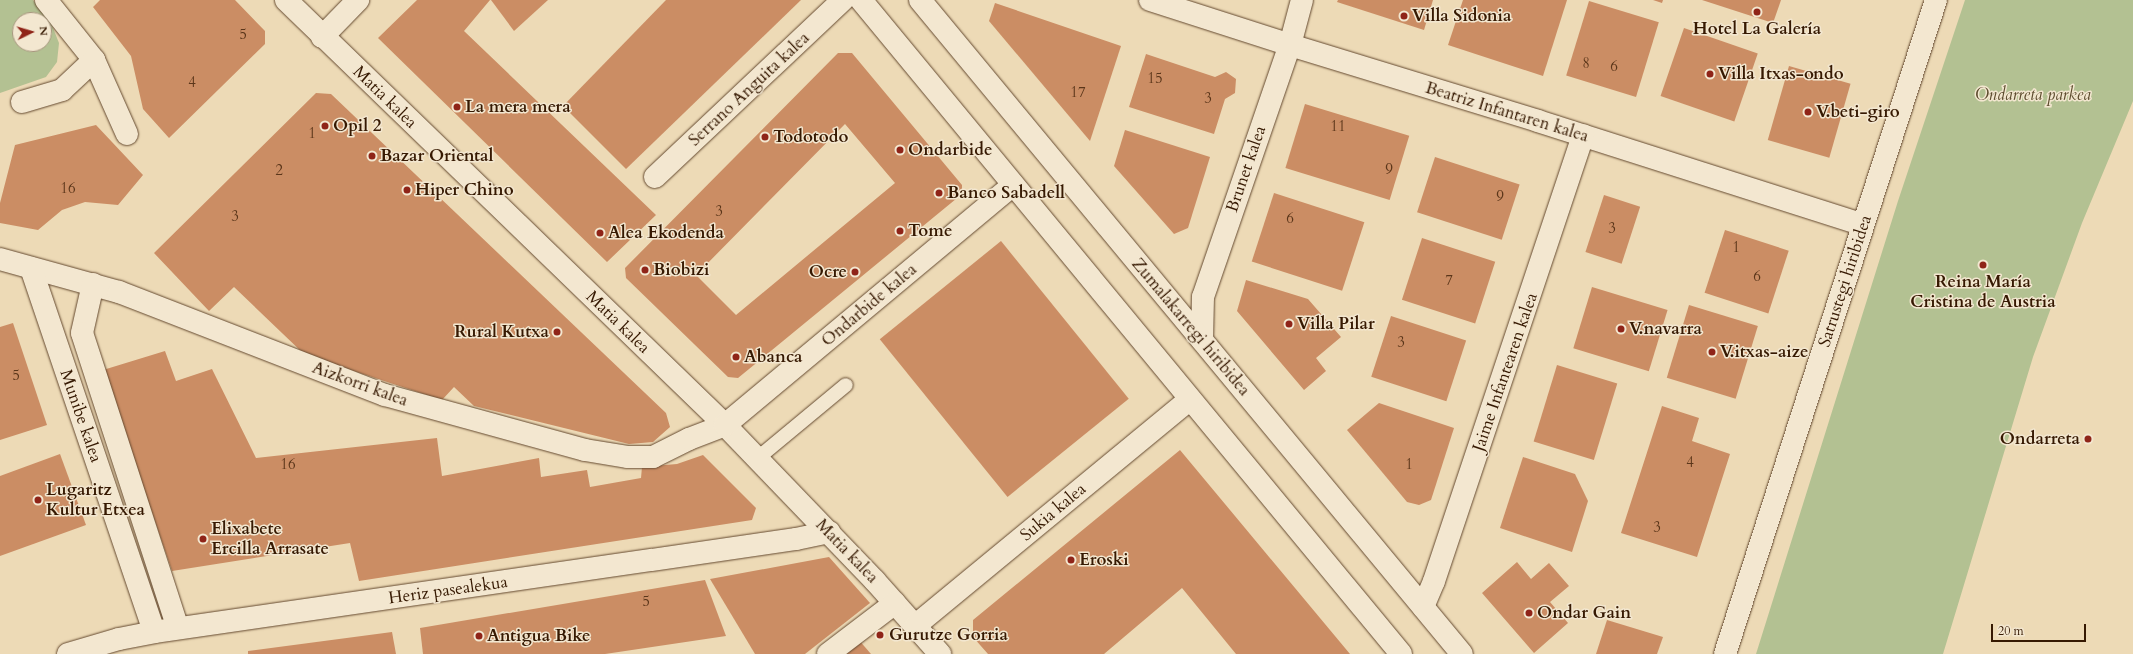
<!DOCTYPE html>
<meta charset="utf-8">
<style>
body{margin:0}
#map{position:relative;width:2133px;height:654px;overflow:hidden;background:#eddab6;font-family:Cardo,serif}
div>[style]{position:absolute}
[style*='--x']{left:calc(var(--x)*1px);top:calc(var(--y)*1px);width:calc(var(--w)*1px);rotate:calc(var(--a)*1deg)}
.green>*{inset:0;background:#b3c192}
.building>*{inset:0;background:#cb8d64;transform-origin:0 0}
.roads{filter:drop-shadow(0 0 1px #64492f) drop-shadow(0 0 1px #64492f)}
.lane>*{height:14px;margin:-7px;padding:0 7px;transform-origin:7px;border-radius:7px;background:#f3e7d0}
.street>*{height:22px;margin:-11px;padding:0 11px;transform-origin:11px;border-radius:11px;background:#f3e7d0}
.secondary>*{height:22px;margin:-11px;padding:0 11px;transform-origin:11px;border-radius:11px;background:#f3e7d0}
.dots>*{width:11px;height:11px;translate:-50% -50%;box-sizing:border-box;border:2px solid #f3e7d0;border-radius:50%}
span{translate:-50% -50%;white-space:nowrap;text-align:center;line-height:1.15;-webkit-text-stroke:3px #f3e7d0;paint-order:stroke}
.number-label{font-size:15px;color:#5b361a}
.number-label span{-webkit-text-stroke-width:0}
.poi-label{font-size:17px;color:#361902;font-weight:700}
.left{translate:0 -50%;text-align:left}
.right{translate:-100% -50%;text-align:right}
.street-label{font-size:17px;color:#361902}
.park-label{font-size:17px;color:#5c4b2d;font-style:italic}
.north{position:absolute;left:12px;top:12px;width:40px;height:40px;box-sizing:border-box;background:#f3e7d0;border:1px solid #a7957e;border-radius:50%;rotate:85deg;font-size:11px;font-weight:700;line-height:16px;text-align:center;color:#361902}
.north::after{content:'';display:block;margin:auto;width:14px;height:18px;background:#8f2418;clip-path:polygon(50% 0,100% 100%,50% 72%,0 100%)}
.scale{position:absolute;left:1991px;top:624px;width:95px;height:18px;box-sizing:border-box;border:2px solid #361902;border-top:0;padding-left:5px;font-size:12px;line-height:14px;white-space:nowrap;color:#361902;-webkit-text-stroke:3px #f3e7d0;paint-order:stroke}
</style>
<div id="map">
<div class="green">
<div style="clip-path:polygon(evenodd,0 0,33px 0,51px 23px,59px 43px,57px 62px,46px 77px,0 93px,0 0,20px 20px,44px 20px,44px 44px,20px 44px,20px 20px)"></div>
<div style="clip-path:polygon(1965px 0,2133px 0,2133px 101px,2082px 223px,2033px 357px,1943px 654px,1756px 654px,1898px 201px)"></div>
</div>
<div class="building">
<div style="clip-path:polygon(100px 0,235px 0,265px 31px,265px 44px,169px 138px,143px 109px,131px 56px,93px 7px)"></div>
<div style="clip-path:polygon(417px 0,490px 0,464px 31px,656px 215px,607px 262px,378px 38px)"></div>
<div style="clip-path:polygon(491px 0,548px 0,514px 31px)"></div>
<div style="clip-path:polygon(666px 0,801px 0,626px 169px,563px 106px)"></div>
<div style="clip-path:polygon(1338px 0,1433px 0,1424px 30px,1337px 2px)"></div>
<div style="clip-path:polygon(1463px 0,1567px 0,1543px 76px,1448px 45px)"></div>
<div style="clip-path:polygon(1653px 0,1663px 0,1662px 3px)"></div>
<div style="clip-path:polygon(1702px 0,1781px 0,1773px 23px)"></div>
<div style="left:1589px;top:1px;width:73px;height:78px;rotate:17deg"></div>
<div style="clip-path:polygon(995px 3px,1121px 46px,1090px 141px,989px 21px)"></div>
<div style="left:1684px;top:28px;width:78px;height:72px;rotate:19deg"></div>
<div style="clip-path:polygon(evenodd,838px 53px,852px 53px,962px 185px,962px 194px,738px 378px,728px 377px,626px 278px,625px 268px,838px 53px,845px 124px,895px 183px,736px 315px,696px 275px,845px 124px)"></div>
<div style="clip-path:polygon(1146px 54px,1215px 77px,1226px 72px,1236px 79px,1235px 93px,1225px 99px,1214px 134px,1129px 107px)"></div>
<div style="left:1789px;top:66px;width:64px;height:77px;rotate:16deg"></div>
<div style="clip-path:polygon(316px 93px,331px 94px,666px 413px,670px 427px,653px 442px,629px 444px,474px 406px,454px 387px,442px 400px,305px 355px,234px 287px,209px 311px,154px 253px)"></div>
<div style="left:1305px;top:104px;width:109px;height:67px;rotate:17deg"></div>
<div style="clip-path:polygon(96px 125px,143px 175px,118px 205px,85px 202px,62px 210px,38px 230px,0 223px,0 203px,15px 145px)"></div>
<div style="clip-path:polygon(1125px 130px,1210px 157px,1188px 228px,1174px 234px,1114px 166px)"></div>
<div style="left:1435px;top:157px;width:89px;height:58px;rotate:18deg"></div>
<div style="left:1274px;top:193px;width:95px;height:72px;rotate:18deg"></div>
<div style="left:1604px;top:195px;width:38px;height:60px;rotate:18deg"></div>
<div style="left:1725px;top:230px;width:67px;height:66px;rotate:18deg"></div>
<div style="left:1422px;top:238px;width:77px;height:65px;rotate:18deg"></div>
<div style="left:1001px;top:241px;width:203px;height:156px;rotate:51deg"></div>
<div style="clip-path:polygon(1246px 280px,1308px 299px,1341px 337px,1316px 358px,1326px 371px,1304px 390px,1237px 311px)"></div>
<div style="left:1592px;top:287px;width:79px;height:64px;rotate:17deg"></div>
<div style="left:1689px;top:305px;width:72px;height:76px;rotate:17deg"></div>
<div style="left:1391px;top:316px;width:79px;height:64px;rotate:18deg"></div>
<div style="clip-path:polygon(13px 323px,47px 425px,0 440px,0 327px)"></div>
<div style="clip-path:polygon(165px 351px,176px 381px,212px 369px,256px 458px,437px 438px,442px 476px,539px 458px,541px 477px,587px 470px,590px 487px,641px 478px,642px 467px,677px 464px,703px 455px,756px 508px,752px 520px,359px 581px,350px 543px,172px 571px,103px 370px)"></div>
<div style="left:1557px;top:365px;width:63px;height:80px;rotate:17deg"></div>
<div style="clip-path:polygon(1379px 403px,1454px 428px,1431px 500px,1419px 505px,1407px 502px,1347px 430px)"></div>
<div style="clip-path:polygon(1662px 406px,1699px 418px,1692px 441px,1730px 454px,1697px 557px,1621px 533px)"></div>
<div style="clip-path:polygon(1180px 450px,1350px 654px,1236px 654px,1182px 588px,1104px 654px,988px 654px,973px 637px,973px 620px)"></div>
<div style="clip-path:polygon(60px 454px,86px 525px,0 556px,0 476px)"></div>
<div style="clip-path:polygon(1523px 457px,1575px 474px,1588px 501px,1572px 552px,1500px 528px)"></div>
<div style="clip-path:polygon(829px 557px,870px 603px,805px 654px,755px 654px,710px 579px)"></div>
<div style="clip-path:polygon(1517px 562px,1531px 579px,1549px 563px,1569px 586px,1550px 602px,1568px 623px,1534px 653px,1482px 593px)"></div>
<div style="clip-path:polygon(705px 580px,726px 636px,605px 654px,423px 654px,420px 628px)"></div>
<div style="clip-path:polygon(1607px 620px,1663px 637px,1657px 654px,1596px 654px)"></div>
<div style="clip-path:polygon(392px 632px,396px 654px,248px 654px,248px 651px)"></div>
<div style="clip-path:polygon(858px 639px,871px 654px,839px 654px)"></div>
</div>
<div class="roads">
<div class="lane">
<div style="--x:758;--y:458;--w:114;--a:-39.7"></div>
</div>
<div class="street">
<div style="--x:46;--y:0;--w:77;--a:51.3"></div>
<div style="--x:94;--y:60;--w:81;--a:66"></div>
<div style="--x:286;--y:0;--w:611;--a:44.07"></div>
<div style="--x:725;--y:425;--w:216;--a:46.1"></div>
<div style="--x:875;--y:581;--w:98;--a:48.3"></div>
<div style="--x:1150;--y:0;--w:147;--a:17.8"></div>
<div style="--x:1290;--y:45;--w:259;--a:17"></div>
<div style="--x:1538;--y:121;--w:341;--a:17.7"></div>
<div style="--x:322;--y:37;--w:52;--a:-45.8"></div>
<div style="--x:22;--y:102;--w:42;--a:-16.7"></div>
<div style="--x:62;--y:90;--w:44;--a:-43.2"></div>
<div style="--x:655;--y:177;--w:258;--a:-43.3"></div>
<div style="--x:0;--y:259;--w:123;--a:15.5"></div>
<div style="--x:119;--y:292;--w:285;--a:21.2"></div>
<div style="--x:385;--y:395;--w:207;--a:15.4"></div>
<div style="--x:585;--y:450;--w:44;--a:9.2"></div>
<div style="--x:628;--y:457;--w:25;--a:0"></div>
<div style="--x:653;--y:457;--w:40;--a:-26.6"></div>
<div style="--x:689;--y:439;--w:39;--a:-21"></div>
<div style="--x:725;--y:425;--w:375;--a:-39.8"></div>
<div style="--x:31;--y:268;--w:384;--a:71.3"></div>
<div style="--x:93;--y:284;--w:50;--a:102.7"></div>
<div style="--x:82;--y:333;--w:310;--a:72"></div>
<div style="--x:1202;--y:340;--w:43;--a:-88.7"></div>
<div style="--x:1203;--y:297;--w:267;--a:-71"></div>
<div style="--x:1290;--y:45;--w:47;--a:-75.1"></div>
<div style="--x:1423;--y:607;--w:28;--a:-67"></div>
<div style="--x:1434;--y:581;--w:470;--a:-71.5"></div>
<div style="--x:916;--y:625;--w:355;--a:-39.5"></div>
<div style="--x:68;--y:654;--w:53;--a:-16.4"></div>
<div style="--x:119;--y:639;--w:36;--a:-11"></div>
<div style="--x:154;--y:632;--w:649;--a:-8.24"></div>
<div style="--x:796;--y:539;--w:34;--a:-12"></div>
<div style="--x:828;--y:654;--w:84;--a:-37.3"></div>
</div>
<div class="secondary">
<div style="--x:861;--y:0;--w:848;--a:50.45"></div>
<div style="--x:920;--y:0;--w:849;--a:50.35"></div>
<div style="--x:1725;--y:654;--w:687;--a:-72.12"></div>
</div>
</div>
<div class="dots">
<div style="left:1757px;top:12px;background:#8f2418"></div>
<div style="left:1404px;top:16px;background:#8f2418"></div>
<div style="left:1710px;top:74px;background:#8f2418"></div>
<div style="left:457px;top:107px;background:#8f2418"></div>
<div style="left:1808px;top:112px;background:#8f2418"></div>
<div style="left:325px;top:126px;background:#8f2418"></div>
<div style="left:765px;top:137px;background:#8f2418"></div>
<div style="left:900px;top:150px;background:#8f2418"></div>
<div style="left:372px;top:156px;background:#8f2418"></div>
<div style="left:407px;top:190px;background:#8f2418"></div>
<div style="left:939px;top:193px;background:#8f2418"></div>
<div style="left:900px;top:231px;background:#8f2418"></div>
<div style="left:600px;top:233px;background:#8f2418"></div>
<div style="left:1983px;top:265px;background:#8f2418"></div>
<div style="left:645px;top:270px;background:#8f2418"></div>
<div style="left:855px;top:272px;background:#8f2418"></div>
<div style="left:1289px;top:324px;background:#8f2418"></div>
<div style="left:1621px;top:329px;background:#8f2418"></div>
<div style="left:557px;top:332px;background:#8f2418"></div>
<div style="left:1712px;top:352px;background:#8f2418"></div>
<div style="left:736px;top:357px;background:#8f2418"></div>
<div style="left:2088px;top:439px;background:#8f2418"></div>
<div style="left:38px;top:500px;background:#8f2418"></div>
<div style="left:203px;top:539px;background:#8f2418"></div>
<div style="left:1071px;top:560px;background:#8f2418"></div>
<div style="left:1529px;top:613px;background:#8f2418"></div>
<div style="left:880px;top:635px;background:#8f2418"></div>
<div style="left:479px;top:636px;background:#8f2418"></div>
</div>
<div class="number-label">
<span style="left:243px;top:35px">5</span>
<span style="left:1586px;top:64px">8</span>
<span style="left:1614px;top:67px">6</span>
<span style="left:1155px;top:79px">15</span>
<span style="left:192px;top:83px">4</span>
<span style="left:1078px;top:93px">17</span>
<span style="left:1208px;top:99px">3</span>
<span style="left:1338px;top:127px">11</span>
<span style="left:312px;top:134px">1</span>
<span style="left:1389px;top:170px">9</span>
<span style="left:279px;top:171px">2</span>
<span style="left:68px;top:189px">16</span>
<span style="left:1500px;top:197px">9</span>
<span style="left:719px;top:212px">3</span>
<span style="left:235px;top:217px">3</span>
<span style="left:1290px;top:219px">6</span>
<span style="left:1612px;top:229px">3</span>
<span style="left:1736px;top:248px">1</span>
<span style="left:1757px;top:277px">6</span>
<span style="left:1449px;top:281px">7</span>
<span style="left:1401px;top:343px">3</span>
<span style="left:16px;top:376px">5</span>
<span style="left:1690px;top:463px">4</span>
<span style="left:288px;top:465px">16</span>
<span style="left:1409px;top:465px">1</span>
<span style="left:1657px;top:528px">3</span>
<span style="left:646px;top:602px">5</span>
</div>
<div class="poi-label">
<span class="left" style="left:1412px;top:16px">Villa Sidonia</span>
<span style="left:1757px;top:29px">Hotel La Galería</span>
<span class="left" style="left:1718px;top:74px">Villa Itxas-ondo</span>
<span class="left" style="left:465px;top:107px">La mera mera</span>
<span class="left" style="left:1816px;top:112px">V.beti-giro</span>
<span class="left" style="left:333px;top:126px">Opil 2</span>
<span class="left" style="left:773px;top:137px">Todotodo</span>
<span class="left" style="left:908px;top:150px">Ondarbide</span>
<span class="left" style="left:380px;top:156px">Bazar Oriental</span>
<span class="left" style="left:415px;top:190px">Hiper Chino</span>
<span class="left" style="left:947px;top:193px">Banco Sabadell</span>
<span class="left" style="left:908px;top:231px">Tome</span>
<span class="left" style="left:608px;top:233px">Alea Ekodenda</span>
<span class="left" style="left:653px;top:270px">Biobizi</span>
<span class="right" style="left:847px;top:272px">Ocre</span>
<span style="left:1983px;top:292px">Reina María<br>Cristina de Austria</span>
<span class="left" style="left:1297px;top:324px">Villa Pilar</span>
<span class="left" style="left:1629px;top:329px">V.navarra</span>
<span class="right" style="left:549px;top:332px">Rural Kutxa</span>
<span class="left" style="left:1720px;top:352px">V.itxas-aize</span>
<span class="left" style="left:744px;top:357px">Abanca</span>
<span class="right" style="left:2080px;top:439px">Ondarreta</span>
<span class="left" style="left:46px;top:500px">Lugaritz<br>Kultur Etxea</span>
<span class="left" style="left:211px;top:539px">Elixabete<br>Ercilla Arrasate</span>
<span class="left" style="left:1079px;top:560px">Eroski</span>
<span class="left" style="left:1537px;top:613px">Ondar Gain</span>
<span class="left" style="left:889px;top:635px">Gurutze Gorria</span>
<span class="left" style="left:487px;top:636px">Antigua Bike</span>
</div>
<div class="street-label">
<span style="left:749px;top:89px;rotate:-43deg">Serrano Anguita kalea</span>
<span style="left:385px;top:97px;rotate:44deg">Matia kalea</span>
<span style="left:1507px;top:112px;rotate:17deg">Beatriz Infantaren kalea</span>
<span style="left:1246px;top:169px;rotate:-71deg">Brunet kalea</span>
<span style="left:1845px;top:281px;rotate:-72deg">Satrustegi hiribidea</span>
<span style="left:869px;top:305px;rotate:-40deg">Ondarbide kalea</span>
<span style="left:618px;top:322px;rotate:44deg">Matia kalea</span>
<span style="left:1191px;top:327px;rotate:50deg">Zumalakarregi hiribidea</span>
<span style="left:1505px;top:372px;rotate:-71deg">Jaime Infantearen kalea</span>
<span style="left:360px;top:384px;rotate:20deg">Aizkorri kalea</span>
<span style="left:81px;top:416px;rotate:71deg">Munibe kalea</span>
<span style="left:1053px;top:512px;rotate:-40deg">Sukia kalea</span>
<span style="left:847px;top:551px;rotate:46deg">Matia kalea</span>
<span style="left:448px;top:590px;rotate:-8deg">Heriz pasealekua</span>
</div>
<div class="park-label">
<span style="left:2033px;top:95px">Ondarreta parkea</span>
</div>
<div class="north">N</div>
<div class="scale">20 m</div>
</div>
